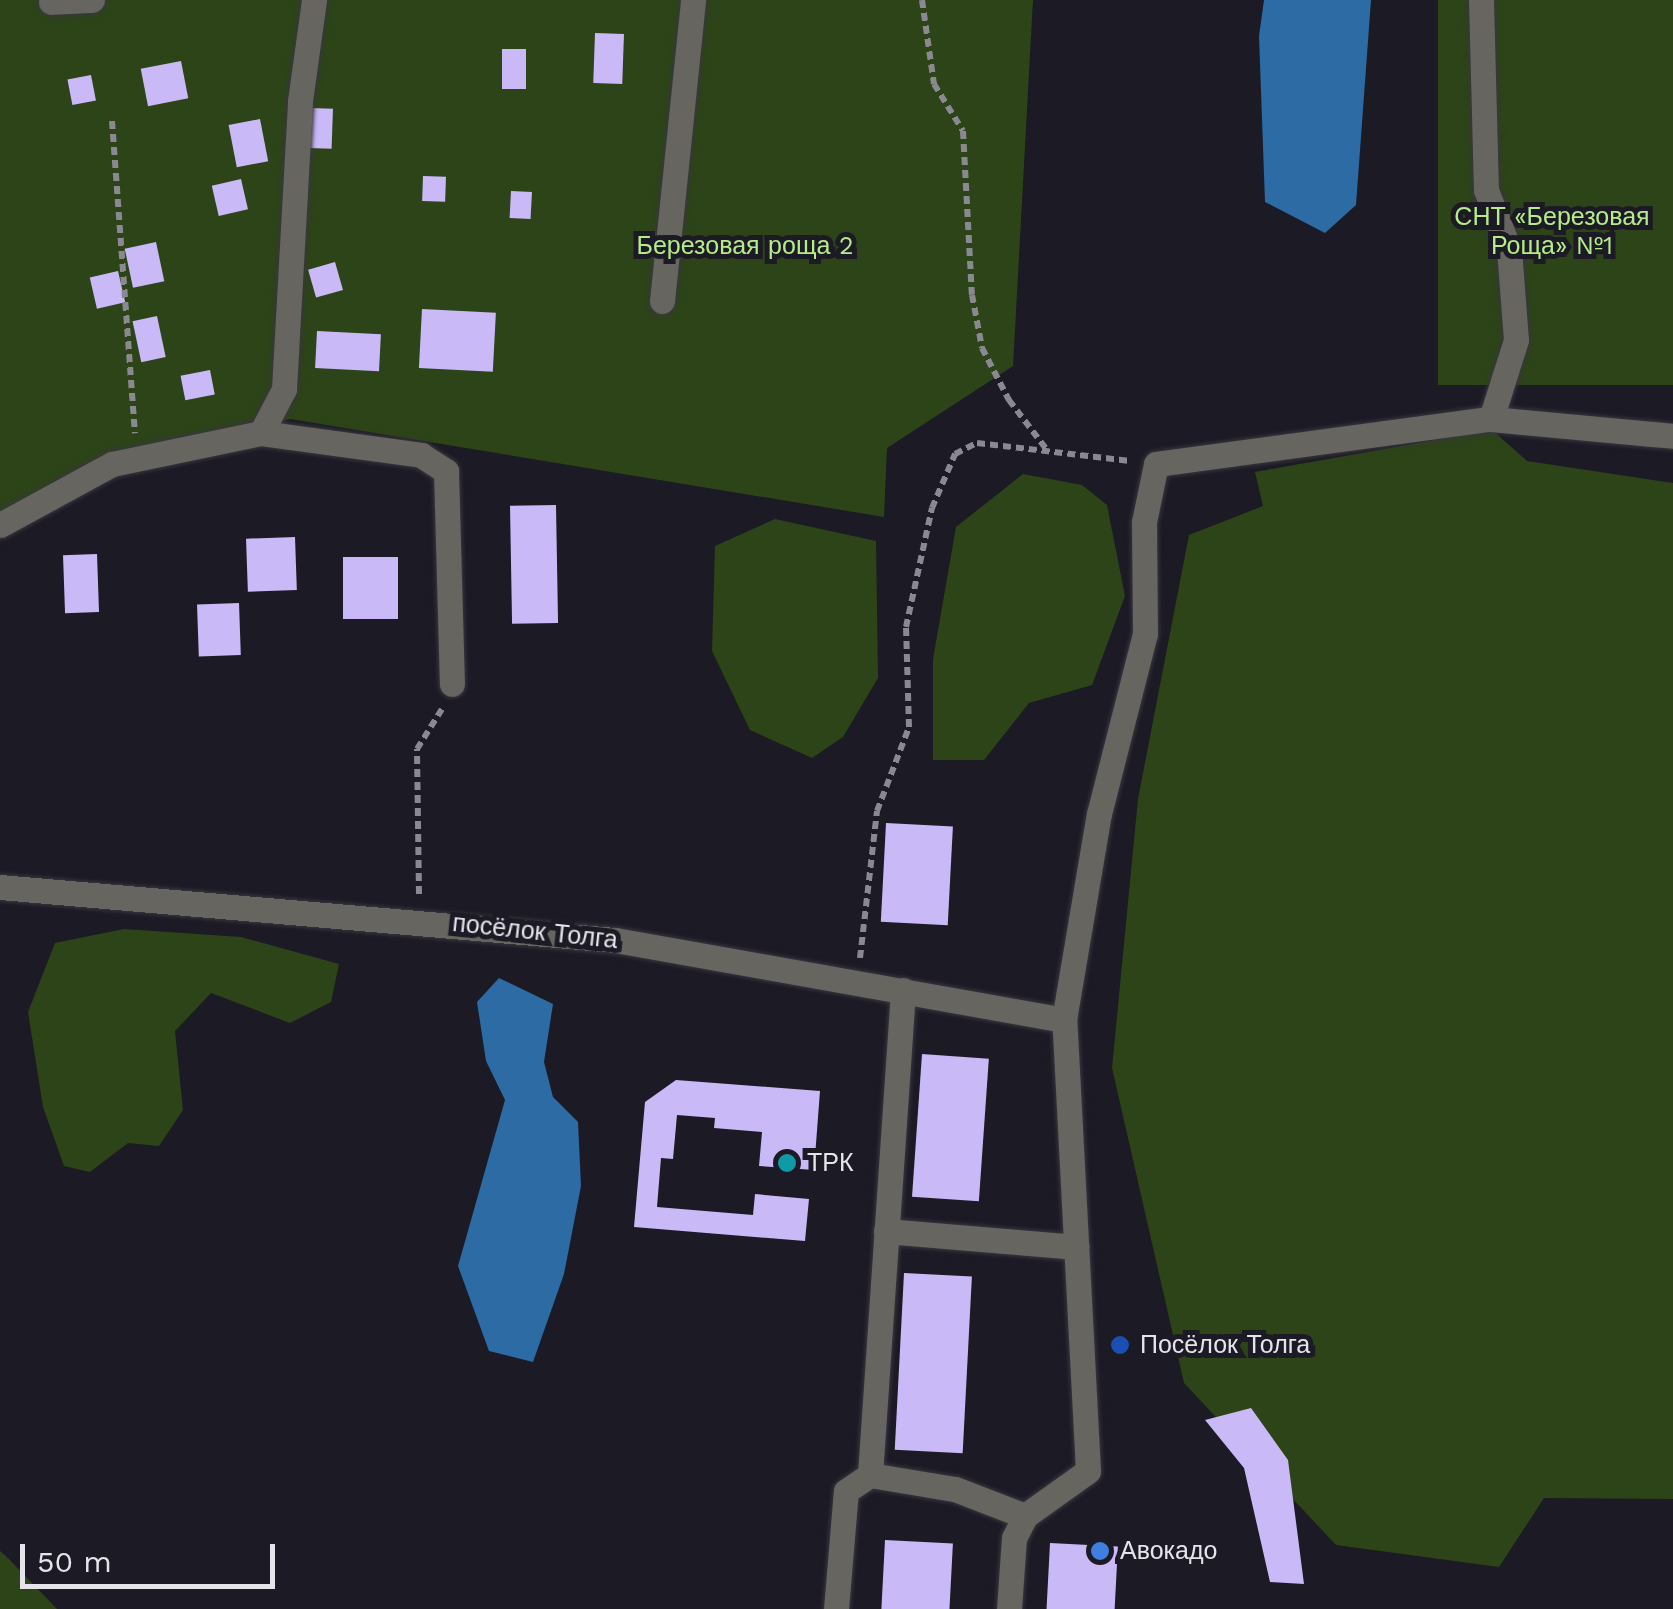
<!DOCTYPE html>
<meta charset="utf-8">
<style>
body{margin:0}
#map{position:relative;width:1673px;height:1609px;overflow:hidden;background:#1c1a24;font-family:"Work Sans",sans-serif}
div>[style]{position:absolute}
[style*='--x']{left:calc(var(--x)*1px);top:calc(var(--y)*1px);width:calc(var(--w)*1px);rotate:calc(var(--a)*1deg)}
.green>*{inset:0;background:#2d4418;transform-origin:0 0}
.water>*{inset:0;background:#2c6ba3}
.building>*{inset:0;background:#c9b9f7;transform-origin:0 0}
.path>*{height:6px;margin-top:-3px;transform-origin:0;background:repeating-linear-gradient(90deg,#8a8991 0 8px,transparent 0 13px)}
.roads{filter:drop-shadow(0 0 2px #383640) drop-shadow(0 0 2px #383640)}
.minor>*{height:25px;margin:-12.5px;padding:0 12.5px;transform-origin:12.5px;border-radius:12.5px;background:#666560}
.dots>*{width:28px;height:28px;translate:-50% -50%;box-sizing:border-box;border:5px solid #1c1a24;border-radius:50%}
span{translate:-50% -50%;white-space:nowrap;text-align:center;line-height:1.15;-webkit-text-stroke:10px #1c1a24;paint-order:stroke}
.park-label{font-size:25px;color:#b5eb88}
.street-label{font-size:25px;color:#e5e4ea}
.poi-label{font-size:25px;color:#e5e4ea}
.left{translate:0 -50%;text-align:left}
.scale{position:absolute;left:20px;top:1544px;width:255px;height:45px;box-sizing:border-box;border:5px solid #e5e4ea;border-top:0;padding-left:12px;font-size:30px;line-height:35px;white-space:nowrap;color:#e5e4ea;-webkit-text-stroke:8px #1c1a24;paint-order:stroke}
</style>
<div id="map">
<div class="green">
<div style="clip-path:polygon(0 0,1033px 0,1013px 366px,887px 448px,884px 517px,290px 419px,169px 449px,0 511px)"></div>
<div style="left:1438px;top:0;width:235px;height:385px"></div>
<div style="clip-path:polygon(1492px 430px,1527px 461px,1673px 483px,1673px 1499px,1544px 1498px,1499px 1567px,1336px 1545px,1184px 1383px,1112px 1068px,1138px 799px,1189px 535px,1263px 506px,1255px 472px)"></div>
<div style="clip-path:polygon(1023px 474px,1082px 485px,1107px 505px,1125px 596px,1092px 685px,1029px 703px,984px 760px,933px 760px,933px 659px,956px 527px)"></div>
<div style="clip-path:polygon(775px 519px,876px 541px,878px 678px,843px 737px,812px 758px,750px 730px,712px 651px,715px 546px)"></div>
<div style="clip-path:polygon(124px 929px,241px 937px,339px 964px,331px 1002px,290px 1023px,211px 993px,175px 1031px,183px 1110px,159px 1146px,128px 1143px,90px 1172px,64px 1166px,43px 1107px,28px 1012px,55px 943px)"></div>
<div style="clip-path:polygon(0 1551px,7px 1557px,57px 1609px,0 1609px)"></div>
</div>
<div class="water">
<div style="clip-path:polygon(1264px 0,1371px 0,1356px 205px,1325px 233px,1265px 202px,1259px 36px)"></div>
<div style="clip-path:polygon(499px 978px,553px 1004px,544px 1062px,553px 1097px,578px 1122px,581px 1186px,564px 1274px,533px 1362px,489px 1351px,458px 1266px,505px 1100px,486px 1061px,477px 1002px)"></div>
</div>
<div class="building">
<div style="left:595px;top:33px;width:29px;height:50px;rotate:2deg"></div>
<div style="left:502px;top:49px;width:24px;height:40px"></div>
<div style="left:181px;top:61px;width:38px;height:41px;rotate:79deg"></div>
<div style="left:91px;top:75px;width:26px;height:24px;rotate:79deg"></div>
<div style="left:310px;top:108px;width:23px;height:40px;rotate:2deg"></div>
<div style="left:260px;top:119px;width:43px;height:32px;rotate:79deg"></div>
<div style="left:423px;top:176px;width:23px;height:25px;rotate:2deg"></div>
<div style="left:241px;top:179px;width:31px;height:30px;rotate:77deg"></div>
<div style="left:511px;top:191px;width:21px;height:27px;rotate:3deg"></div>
<div style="left:156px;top:242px;width:40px;height:32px;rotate:78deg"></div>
<div style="left:335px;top:262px;width:29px;height:28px;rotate:74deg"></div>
<div style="left:118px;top:271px;width:32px;height:29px;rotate:77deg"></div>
<div style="left:422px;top:309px;width:74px;height:59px;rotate:3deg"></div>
<div style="left:157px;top:316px;width:42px;height:25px;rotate:78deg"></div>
<div style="left:317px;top:331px;width:64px;height:37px;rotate:3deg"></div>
<div style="left:210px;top:370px;width:25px;height:30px;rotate:79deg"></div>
<div style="left:556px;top:505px;width:118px;height:46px;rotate:89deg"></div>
<div style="left:295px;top:537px;width:53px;height:49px;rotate:88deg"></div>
<div style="left:97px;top:554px;width:58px;height:34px;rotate:88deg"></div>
<div style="left:343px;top:557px;width:55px;height:62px"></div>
<div style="left:239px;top:603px;width:52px;height:42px;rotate:88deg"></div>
<div style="left:886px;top:823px;width:67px;height:99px;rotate:3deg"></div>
<div style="left:922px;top:1054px;width:67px;height:143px;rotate:4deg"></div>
<div style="clip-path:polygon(676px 1080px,820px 1091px,814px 1170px,759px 1166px,762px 1132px,714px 1128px,715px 1118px,677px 1115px,673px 1159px,661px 1158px,657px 1207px,753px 1215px,755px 1194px,809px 1199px,805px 1241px,634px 1227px,645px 1102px)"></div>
<div style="left:904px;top:1273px;width:68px;height:177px;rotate:3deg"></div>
<div style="clip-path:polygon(1251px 1408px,1288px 1460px,1304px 1584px,1270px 1582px,1244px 1468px,1205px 1420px)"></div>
<div style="left:885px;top:1540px;width:68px;height:69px;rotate:3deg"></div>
<div style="left:1050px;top:1543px;width:68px;height:66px;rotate:3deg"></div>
</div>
<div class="path">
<div style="--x:922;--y:0;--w:85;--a:81.9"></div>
<div style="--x:934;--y:84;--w:55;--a:58.3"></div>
<div style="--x:963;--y:131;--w:164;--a:86.9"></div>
<div style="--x:972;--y:295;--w:54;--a:79.3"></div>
<div style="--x:982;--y:348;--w:59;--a:62.6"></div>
<div style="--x:1009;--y:400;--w:63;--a:52.8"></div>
<div style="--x:112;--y:121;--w:313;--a:85.8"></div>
<div style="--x:419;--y:894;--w:145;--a:-90.8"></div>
<div style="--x:417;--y:749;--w:47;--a:-58"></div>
<div style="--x:860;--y:958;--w:148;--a:-83.4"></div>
<div style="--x:877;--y:811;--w:90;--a:-69.1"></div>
<div style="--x:909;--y:727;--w:100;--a:-91.7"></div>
<div style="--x:906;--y:627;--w:122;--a:-77.7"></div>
<div style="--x:932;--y:508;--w:59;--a:-66.9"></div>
<div style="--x:955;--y:454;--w:25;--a:-27"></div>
<div style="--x:977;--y:443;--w:154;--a:6.7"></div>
</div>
<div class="roads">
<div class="minor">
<div style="--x:1481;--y:0;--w:190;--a:88.5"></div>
<div style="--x:1486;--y:190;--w:63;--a:68.7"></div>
<div style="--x:1509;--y:249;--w:91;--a:85.6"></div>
<div style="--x:1516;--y:340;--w:83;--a:107.6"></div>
<div style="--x:51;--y:2;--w:41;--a:-2.8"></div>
<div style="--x:662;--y:301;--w:303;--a:-84.1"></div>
<div style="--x:261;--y:433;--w:162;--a:7.8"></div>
<div style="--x:421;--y:455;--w:30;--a:33"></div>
<div style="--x:446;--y:471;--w:213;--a:88.4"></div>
<div style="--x:0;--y:525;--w:128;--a:-28.6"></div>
<div style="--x:112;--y:464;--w:152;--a:-11.8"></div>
<div style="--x:261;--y:433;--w:50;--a:-62.4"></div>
<div style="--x:284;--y:389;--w:288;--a:-86.8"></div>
<div style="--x:300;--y:101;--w:102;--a:-82.1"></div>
<div style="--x:0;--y:887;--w:617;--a:4.93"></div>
<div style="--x:615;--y:940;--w:456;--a:10.1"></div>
<div style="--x:886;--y:1231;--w:191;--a:4.8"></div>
<div style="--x:870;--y:1475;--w:486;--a:-86.1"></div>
<div style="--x:836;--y:1609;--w:118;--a:-85.2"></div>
<div style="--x:846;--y:1491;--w:29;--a:-34"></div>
<div style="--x:870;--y:1475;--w:86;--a:9.4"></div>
<div style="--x:955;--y:1489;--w:75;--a:21.1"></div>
<div style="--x:1009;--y:1609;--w:71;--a:-86"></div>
<div style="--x:1014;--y:1538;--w:25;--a:-63"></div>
<div style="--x:1025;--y:1516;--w:77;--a:-35.5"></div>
<div style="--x:1088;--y:1471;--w:452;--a:-93"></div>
<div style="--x:1064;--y:1020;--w:209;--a:-80.4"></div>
<div style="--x:1099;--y:814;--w:186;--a:-75.7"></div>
<div style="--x:1145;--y:634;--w:112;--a:-90.5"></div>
<div style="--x:1144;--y:522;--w:59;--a:-78.3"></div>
<div style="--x:1156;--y:464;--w:338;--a:-7.7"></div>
<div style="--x:1491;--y:419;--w:183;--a:5.3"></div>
</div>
</div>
<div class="dots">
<div style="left:787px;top:1163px;background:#0f9aa8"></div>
<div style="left:1120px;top:1345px;background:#1a4fb4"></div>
<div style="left:1100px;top:1551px;background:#3f7fe0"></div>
</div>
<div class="park-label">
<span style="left:1552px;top:232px">СНТ «Березовая<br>Роща» №1</span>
<span style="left:745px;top:246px">Березовая роща 2</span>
</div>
<div class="street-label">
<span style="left:535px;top:932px;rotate:6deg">посёлок Толга</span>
</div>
<div class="poi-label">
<span class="left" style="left:807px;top:1163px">ТРК</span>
<span class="left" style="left:1140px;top:1345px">Посёлок Толга</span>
<span class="left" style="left:1120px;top:1551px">Авокадо</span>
</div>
<div class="scale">50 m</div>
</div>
